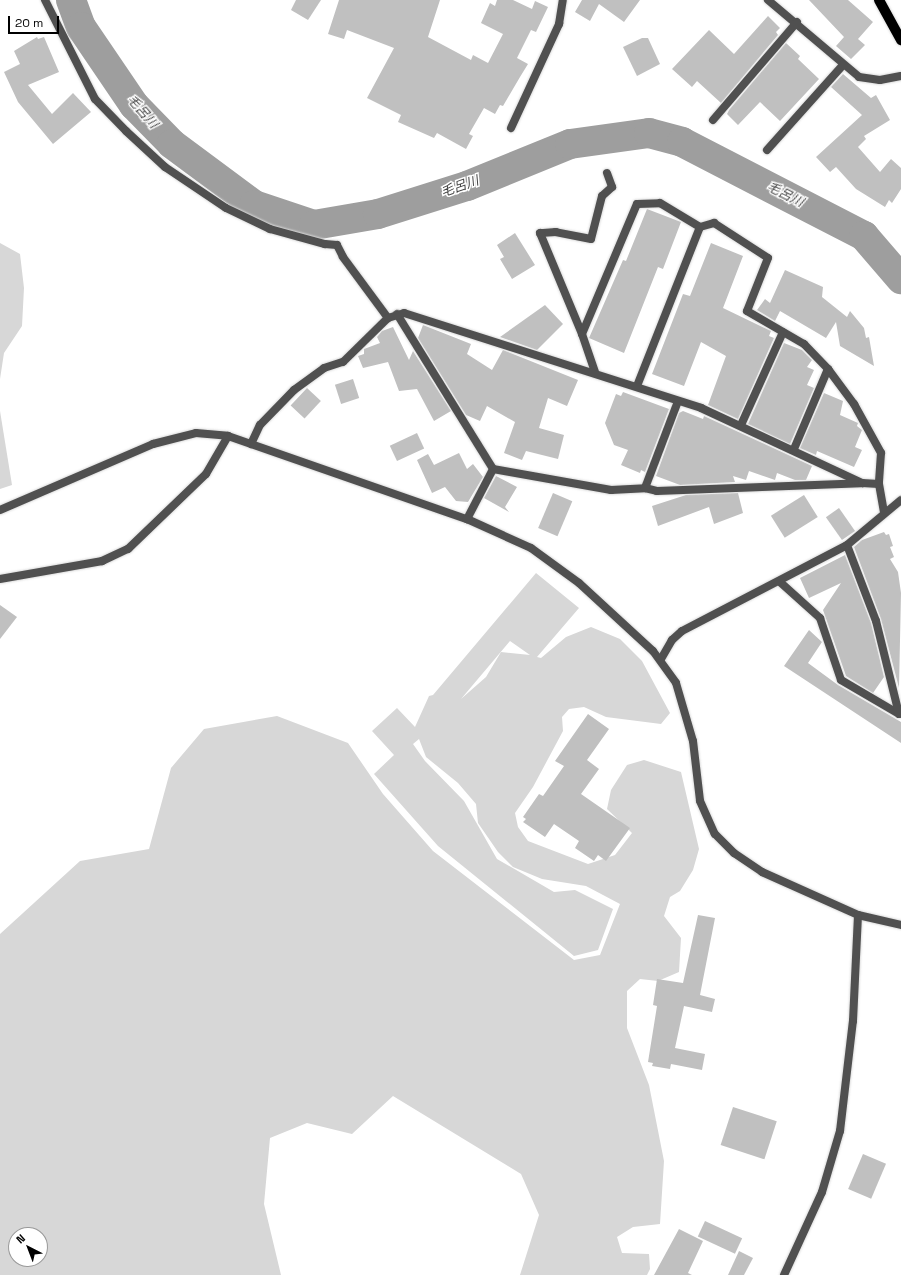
<!DOCTYPE html>
<meta charset="utf-8">
<style>
body{margin:0}
#map{position:relative;width:901px;height:1275px;overflow:hidden;background:#fff;font-family:"Space Grotesk","Noto Sans JP",sans-serif}
div>[style]{position:absolute}
[style*='--x']{left:calc(var(--x)*1px);top:calc(var(--y)*1px);width:calc(var(--w)*1px);rotate:calc(var(--a)*1deg)}
.green>*{inset:0;background:#d7d7d7}
.river>*{height:30px;margin:-15px;padding:0 15px;transform-origin:15px;border-radius:15px;background:#9e9e9e}
.building>*{inset:0;background:#c0c0c0;transform-origin:0 0}
.roads{filter:drop-shadow(0 0 1px #dbdbdb) drop-shadow(0 0 1px #dbdbdb)}
.minor>*{height:8px;margin:-4px;padding:0 4px;transform-origin:4px;border-radius:4px;background:#505050}
.tertiary>*{height:8px;margin:-4px;padding:0 4px;transform-origin:4px;border-radius:4px;background:#505050}
.primary>*{height:10px;margin:-5px;padding:0 5px;transform-origin:5px;border-radius:5px;background:#000}
span{translate:-50% -50%;white-space:nowrap;text-align:center;line-height:1.15;-webkit-text-stroke:3px #fff;paint-order:stroke}
.water-label{font-size:13px;color:#3f3f3f;font-style:italic}
.north{position:absolute;left:8px;top:1227px;width:40px;height:40px;box-sizing:border-box;background:#fff;border:1px solid #999;border-radius:50%;rotate:318deg;font-size:11px;font-weight:700;line-height:16px;text-align:center;color:#000}
.north::after{content:'';display:block;margin:auto;width:14px;height:18px;background:#000;clip-path:polygon(50% 0,100% 100%,50% 72%,0 100%)}
.scale{position:absolute;left:8px;top:16px;width:51px;height:18px;box-sizing:border-box;border:2px solid #000;border-top:0;padding-left:5px;font-size:12px;line-height:14px;white-space:nowrap;color:#000;-webkit-text-stroke:3px #fff;paint-order:stroke}
</style>
<div id="map">
<div class="green">
<div style="clip-path:polygon(0 243px,20px 254px,24px 288px,22px 326px,4px 353px,0 379px)"></div>
<div style="clip-path:polygon(0 411px,12px 485px,0 489px)"></div>
<div style="clip-path:polygon(evenodd,536px 573px,579px 608px,537px 657px,541px 658px,566px 637px,591px 627px,620px 639px,642px 661px,670px 713px,661px 724px,606px 717px,584px 707px,569px 709px,562px 717px,563px 731px,533px 787px,515px 813px,518px 827px,528px 841px,588px 864px,615px 855px,632px 833px,607px 809px,611px 790px,627px 765px,644px 760px,681px 772px,699px 849px,693px 870px,680px 891px,670px 897px,664px 916px,681px 938px,679px 972px,658px 981px,640px 979px,627px 991px,627px 1028px,649px 1085px,664px 1161px,660px 1224px,633px 1227px,617px 1237px,622px 1253px,649px 1254px,650px 1269px,647px 1275px,520px 1275px,539px 1215px,521px 1174px,393px 1096px,352px 1134px,307px 1123px,270px 1138px,264px 1204px,281px 1275px,0 1275px,0 934px,80px 861px,149px 849px,171px 768px,204px 729px,277px 716px,348px 743px,383px 794px,433px 851px,574px 960px,600px 955px,620px 904px,586px 886px,542px 879px,513px 867px,498px 852px,478px 823px,476px 804px,458px 783px,426px 757px,419px 739px,413px 744px,425px 761px,464px 801px,497px 859px,554px 892px,575px 890px,613px 909px,598px 950px,574px 956px,438px 846px,374px 774px,394px 755px,372px 731px,397px 708px,415px 727px,429px 696px,433px 695px,536px 573px,510px 641px,530px 655px,501px 652px,486px 677px,461px 699px,510px 641px,536px 573px,16px 1235px,40px 1235px,40px 1259px,16px 1259px,16px 1235px)"></div>
</div>
<div class="river">
<div style="--x:71;--y:0;--w:29;--a:70"></div>
<div style="--x:81;--y:27;--w:94;--a:55.8"></div>
<div style="--x:134;--y:105;--w:54;--a:45.7"></div>
<div style="--x:172;--y:144;--w:102;--a:36.6"></div>
<div style="--x:254;--y:205;--w:63;--a:18.4"></div>
<div style="--x:314;--y:225;--w:65;--a:-9.8"></div>
<div style="--x:378;--y:214;--w:93;--a:-17.5"></div>
<div style="--x:467;--y:186;--w:111;--a:-22.2"></div>
<div style="--x:570;--y:144;--w:80;--a:-7.9"></div>
<div style="--x:649;--y:133;--w:34;--a:15"></div>
<div style="--x:682;--y:142;--w:205;--a:27.3"></div>
<div style="--x:864;--y:236;--w:57;--a:49.3"></div>
</div>
<div class="building">
<div style="clip-path:polygon(296px 0,321px 0,308px 20px,291px 10px)"></div>
<div style="clip-path:polygon(339px 0,440px 0,428px 37px,471px 60px,473px 55px,488px 63px,503px 34px,481px 23px,490px 3px,495px 6px,497px 0,513px 0,532px 9px,535px 1px,548px 7px,536px 32px,531px 30px,517px 58px,528px 64px,520px 77px,503px 106px,500px 105px,495px 114px,484px 108px,469px 134px,473px 136px,466px 149px,437px 133px,434px 138px,398px 122px,401px 115px,367px 98px,394px 48px,347px 30px,344px 39px,328px 34px)"></div>
<div style="clip-path:polygon(582px 0,640px 0,624px 22px,599px 4px,590px 21px,575px 12px)"></div>
<div style="clip-path:polygon(809px 0,848px 0,873px 22px,858px 39px,865px 45px,851px 59px,836px 46px,844px 37px)"></div>
<div style="clip-path:polygon(768px 16px,780px 28px,776px 32px,778px 35px,721px 103px,697px 81px,692px 87px,672px 69px,709px 30px,734px 54px)"></div>
<div style="clip-path:polygon(37px 37px,38px 39px,44px 37px,59px 72px,28px 85px,52px 114px,73px 93px,91px 112px,53px 144px,18px 102px,4px 72px,20px 64px,14px 51px)"></div>
<div style="clip-path:polygon(642px 38px,648px 38px,660px 64px,637px 76px,623px 47px)"></div>
<div style="clip-path:polygon(786px 43px,800px 56px,798px 59px,819px 79px,780px 121px,760px 102px,738px 125px,727px 114px,729px 110px)"></div>
<div style="clip-path:polygon(843px 74px,871px 98px,876px 95px,890px 120px,864px 136px,866px 139px,858px 147px,880px 172px,891px 159px,901px 168px,901px 189px,892px 203px,889px 200px,885px 207px,856px 189px,836px 167px,830px 172px,816px 157px,862px 115px,831px 87px)"></div>
<div style="clip-path:polygon(647px 209px,681px 222px,663px 269px,658px 267px,624px 353px,589px 338px,623px 260px,626px 261px)"></div>
<div style="clip-path:polygon(515px 233px,535px 265px,512px 279px,500px 259px,504px 257px,497px 245px)"></div>
<div style="clip-path:polygon(711px 243px,743px 256px,723px 308px,771px 331px,769px 336px,774px 338px,738px 419px,708px 405px,726px 356px,701px 342px,684px 386px,652px 374px,683px 294px,690px 296px)"></div>
<div style="clip-path:polygon(785px 270px,823px 287px,822px 297px,847px 317px,850px 311px,864px 328px,866px 338px,869px 337px,874px 366px,840px 346px,836px 322px,826px 338px,780px 311px,775px 321px,757px 310px,765px 299px,770px 303px)"></div>
<div style="clip-path:polygon(545px 305px,563px 324px,537px 350px,500px 337px)"></div>
<div style="clip-path:polygon(423px 325px,471px 344px,467px 354px,492px 370px,503px 350px,578px 380px,567px 406px,548px 398px,539px 428px,564px 435px,558px 459px,526px 451px,522px 460px,504px 453px,515px 422px,487px 406px,480px 421px,466px 415px,418px 338px)"></div>
<div style="clip-path:polygon(393px 327px,409px 360px,413px 351px,451px 411px,434px 421px,417px 389px,399px 391px,388px 362px,363px 368px,358px 356px,364px 354px,364px 349px,380px 343px,377px 337px,382px 331px)"></div>
<div style="clip-path:polygon(784px 343px,802px 350px,812px 360px,807px 367px,814px 370px,807px 385px,814px 388px,790px 444px,748px 424px)"></div>
<div style="left:353px;top:379px;width:20px;height:19px;rotate:72deg"></div>
<div style="left:307px;top:388px;width:19px;height:24px;rotate:43deg"></div>
<div style="clip-path:polygon(623px 392px,669px 409px,645px 472px,641px 470px,640px 473px,621px 465px,628px 450px,614px 445px,605px 423px,616px 394px,621px 396px)"></div>
<div style="clip-path:polygon(824px 393px,843px 401px,840px 415px,858px 423px,857px 426px,862px 430px,855px 447px,862px 450px,854px 467px,817px 451px,816px 455px,800px 448px)"></div>
<div style="clip-path:polygon(683px 411px,703px 419px,704px 416px,812px 466px,806px 480px,795px 480px,777px 473px,775px 480px,749px 471px,746px 480px,733px 476px,735px 482px,680px 485px,656px 476px,679px 413px)"></div>
<div style="left:417px;top:433px;width:17px;height:30px;rotate:65deg"></div>
<div style="clip-path:polygon(459px 453px,467px 469px,473px 464px,483px 477px,468px 502px,456px 501px,445px 487px,432px 493px,417px 460px,428px 454px,434px 465px)"></div>
<div style="clip-path:polygon(496px 476px,517px 487px,505px 507px,509px 512px,484px 498px)"></div>
<div style="left:553px;top:493px;width:21px;height:38px;rotate:23deg"></div>
<div style="clip-path:polygon(738px 493px,743px 513px,714px 524px,709px 507px,658px 526px,652px 506px,686px 495px)"></div>
<div style="left:804px;top:495px;width:26px;height:39px;rotate:58deg"></div>
<div style="left:839px;top:508px;width:28px;height:16px;rotate:55deg"></div>
<div style="clip-path:polygon(884px 532px,886px 535px,889px 534px,893px 546px,890px 547px,894px 557px,890px 559px,898px 572px,901px 593px,899px 688px,881px 619px,854px 547px,862px 540px)"></div>
<div style="clip-path:polygon(845px 555px,871px 623px,884px 677px,873px 693px,846px 676px,823px 610px,841px 583px,809px 598px,800px 578px)"></div>
<div style="clip-path:polygon(0 605px,17px 617px,0 639px)"></div>
<div style="clip-path:polygon(809px 630px,822px 642px,808px 663px,838px 685px,901px 722px,901px 743px,784px 666px)"></div>
<div style="clip-path:polygon(588px 714px,609px 729px,587px 760px,599px 769px,581px 794px,630px 828px,606px 861px,598px 855px,594px 861px,575px 848px,579px 841px,554px 824px,545px 837px,523px 822px,526px 819px,523px 817px,539px 794px,543px 796px,564px 766px,555px 761px)"></div>
<div style="clip-path:polygon(698px 915px,715px 918px,700px 995px,715px 999px,712px 1012px,684px 1006px,675px 1048px,705px 1054px,702px 1070px,671px 1064px,670px 1069px,652px 1066px,653px 1063px,648px 1062px,657px 1006px,653px 1005px,657px 979px,683px 983px)"></div>
<div style="left:733px;top:1107px;width:46px;height:40px;rotate:18deg"></div>
<div style="left:863px;top:1154px;width:25px;height:38px;rotate:23deg"></div>
<div style="left:705px;top:1221px;width:41px;height:17px;rotate:25deg"></div>
<div style="clip-path:polygon(679px 1229px,703px 1241px,688px 1273px,692px 1275px,654px 1275px)"></div>
<div style="clip-path:polygon(739px 1251px,753px 1258px,744px 1275px,728px 1275px)"></div>
</div>
<div class="roads">
<div class="minor">
<div style="--x:45;--y:0;--w:111;--a:63.2"></div>
<div style="--x:95;--y:99;--w:45;--a:45.9"></div>
<div style="--x:126;--y:131;--w:53;--a:42.7"></div>
<div style="--x:165;--y:167;--w:73;--a:33.9"></div>
<div style="--x:226;--y:208;--w:49;--a:25.5"></div>
<div style="--x:270;--y:229;--w:57;--a:15.3"></div>
<div style="--x:325;--y:244;--w:12;--a:5"></div>
<div style="--x:337;--y:245;--w:13;--a:63"></div>
<div style="--x:343;--y:257;--w:76;--a:53.6"></div>
<div style="--x:768;--y:0;--w:119;--a:40.2"></div>
<div style="--x:859;--y:77;--w:21;--a:8"></div>
<div style="--x:880;--y:80;--w:21;--a:-11"></div>
<div style="--x:713;--y:120;--w:129;--a:-49.4"></div>
<div style="--x:511;--y:128;--w:115;--a:-65.2"></div>
<div style="--x:559;--y:24;--w:24;--a:-81"></div>
<div style="--x:767;--y:150;--w:114;--a:-48.2"></div>
<div style="--x:607;--y:173;--w:15;--a:70"></div>
<div style="--x:612;--y:187;--w:13;--a:138"></div>
<div style="--x:602;--y:196;--w:44;--a:104.3"></div>
<div style="--x:591;--y:239;--w:36;--a:-169"></div>
<div style="--x:556;--y:232;--w:16;--a:176"></div>
<div style="--x:540;--y:233;--w:109;--a:67.4"></div>
<div style="--x:582;--y:334;--w:141;--a:-67.1"></div>
<div style="--x:637;--y:204;--w:23;--a:-2"></div>
<div style="--x:660;--y:203;--w:47;--a:31"></div>
<div style="--x:700;--y:227;--w:15;--a:-16"></div>
<div style="--x:714;--y:223;--w:64;--a:32.9"></div>
<div style="--x:768;--y:258;--w:57;--a:111.6"></div>
<div style="--x:747;--y:311;--w:66;--a:30.1"></div>
<div style="--x:804;--y:344;--w:35;--a:46"></div>
<div style="--x:828;--y:369;--w:44;--a:53.4"></div>
<div style="--x:854;--y:404;--w:56;--a:61.1"></div>
<div style="--x:881;--y:453;--w:31;--a:94"></div>
<div style="--x:879;--y:484;--w:29;--a:80"></div>
<div style="--x:397;--y:314;--w:182;--a:58.2"></div>
<div style="--x:493;--y:469;--w:120;--a:10.1"></div>
<div style="--x:611;--y:490;--w:34;--a:-3"></div>
<div style="--x:645;--y:488;--w:12;--a:14"></div>
<div style="--x:657;--y:491;--w:204;--a:-2.2"></div>
<div style="--x:582;--y:334;--w:40;--a:71.1"></div>
<div style="--x:637;--y:386;--w:171;--a:-68.4"></div>
<div style="--x:741;--y:425;--w:102;--a:-65.7"></div>
<div style="--x:251;--y:444;--w:21;--a:-65"></div>
<div style="--x:260;--y:425;--w:49;--a:-45.8"></div>
<div style="--x:294;--y:390;--w:37;--a:-36"></div>
<div style="--x:324;--y:368;--w:20;--a:-18"></div>
<div style="--x:343;--y:362;--w:63;--a:-44.4"></div>
<div style="--x:388;--y:318;--w:17;--a:-17"></div>
<div style="--x:404;--y:313;--w:312;--a:17.7"></div>
<div style="--x:701;--y:408;--w:178;--a:25"></div>
<div style="--x:862;--y:483;--w:17;--a:3"></div>
<div style="--x:794;--y:449;--w:87;--a:-67"></div>
<div style="--x:645;--y:488;--w:93;--a:-69.2"></div>
<div style="--x:467;--y:519;--w:56;--a:-62.5"></div>
<div style="--x:0;--y:579;--w:104;--a:-10"></div>
<div style="--x:102;--y:561;--w:29;--a:-25"></div>
<div style="--x:128;--y:549;--w:108;--a:-43.9"></div>
<div style="--x:206;--y:474;--w:44;--a:-59.9"></div>
<div style="--x:780;--y:582;--w:54;--a:42"></div>
<div style="--x:820;--y:618;--w:65;--a:71.3"></div>
<div style="--x:841;--y:680;--w:67;--a:30.4"></div>
<div style="--x:899;--y:714;--w:96;--a:-103.9"></div>
<div style="--x:876;--y:621;--w:81;--a:-110.9"></div>
<div style="--x:653;--y:651;--w:39;--a:54"></div>
<div style="--x:676;--y:683;--w:60;--a:73.7"></div>
<div style="--x:693;--y:741;--w:60;--a:83.3"></div>
<div style="--x:700;--y:801;--w:36;--a:66"></div>
<div style="--x:715;--y:834;--w:27;--a:45"></div>
<div style="--x:734;--y:853;--w:34;--a:34"></div>
<div style="--x:762;--y:872;--w:105;--a:24.1"></div>
<div style="--x:858;--y:915;--w:44;--a:13.1"></div>
<div style="--x:784;--y:1275;--w:91;--a:-65.4"></div>
<div style="--x:822;--y:1192;--w:64;--a:-73.6"></div>
<div style="--x:840;--y:1131;--w:111;--a:-83.3"></div>
<div style="--x:853;--y:1021;--w:106;--a:-87.3"></div>
</div>
<div class="tertiary">
<div style="--x:0;--y:510;--w:167;--a:-23.3"></div>
<div style="--x:153;--y:444;--w:44;--a:-14.3"></div>
<div style="--x:196;--y:433;--w:32;--a:5"></div>
<div style="--x:228;--y:436;--w:253;--a:19.2"></div>
<div style="--x:467;--y:519;--w:70;--a:24.4"></div>
<div style="--x:531;--y:548;--w:59;--a:36.1"></div>
<div style="--x:579;--y:583;--w:100;--a:42.6"></div>
<div style="--x:661;--y:659;--w:22;--a:-60"></div>
<div style="--x:672;--y:640;--w:13;--a:-42"></div>
<div style="--x:682;--y:631;--w:186;--a:-27.5"></div>
<div style="--x:847;--y:545;--w:70;--a:-39.8"></div>
</div>
<div class="primary">
<div style="--x:879;--y:0;--w:46;--a:61.2"></div>
</div>
</div>
<div class="water-label">
<span style="left:142px;top:112px;rotate:49deg">毛呂川</span>
<span style="left:460px;top:187px;rotate:-19deg">毛呂川</span>
<span style="left:785px;top:195px;rotate:27deg">毛呂川</span>
</div>
<div class="north">N</div>
<div class="scale">20 m</div>
</div>
